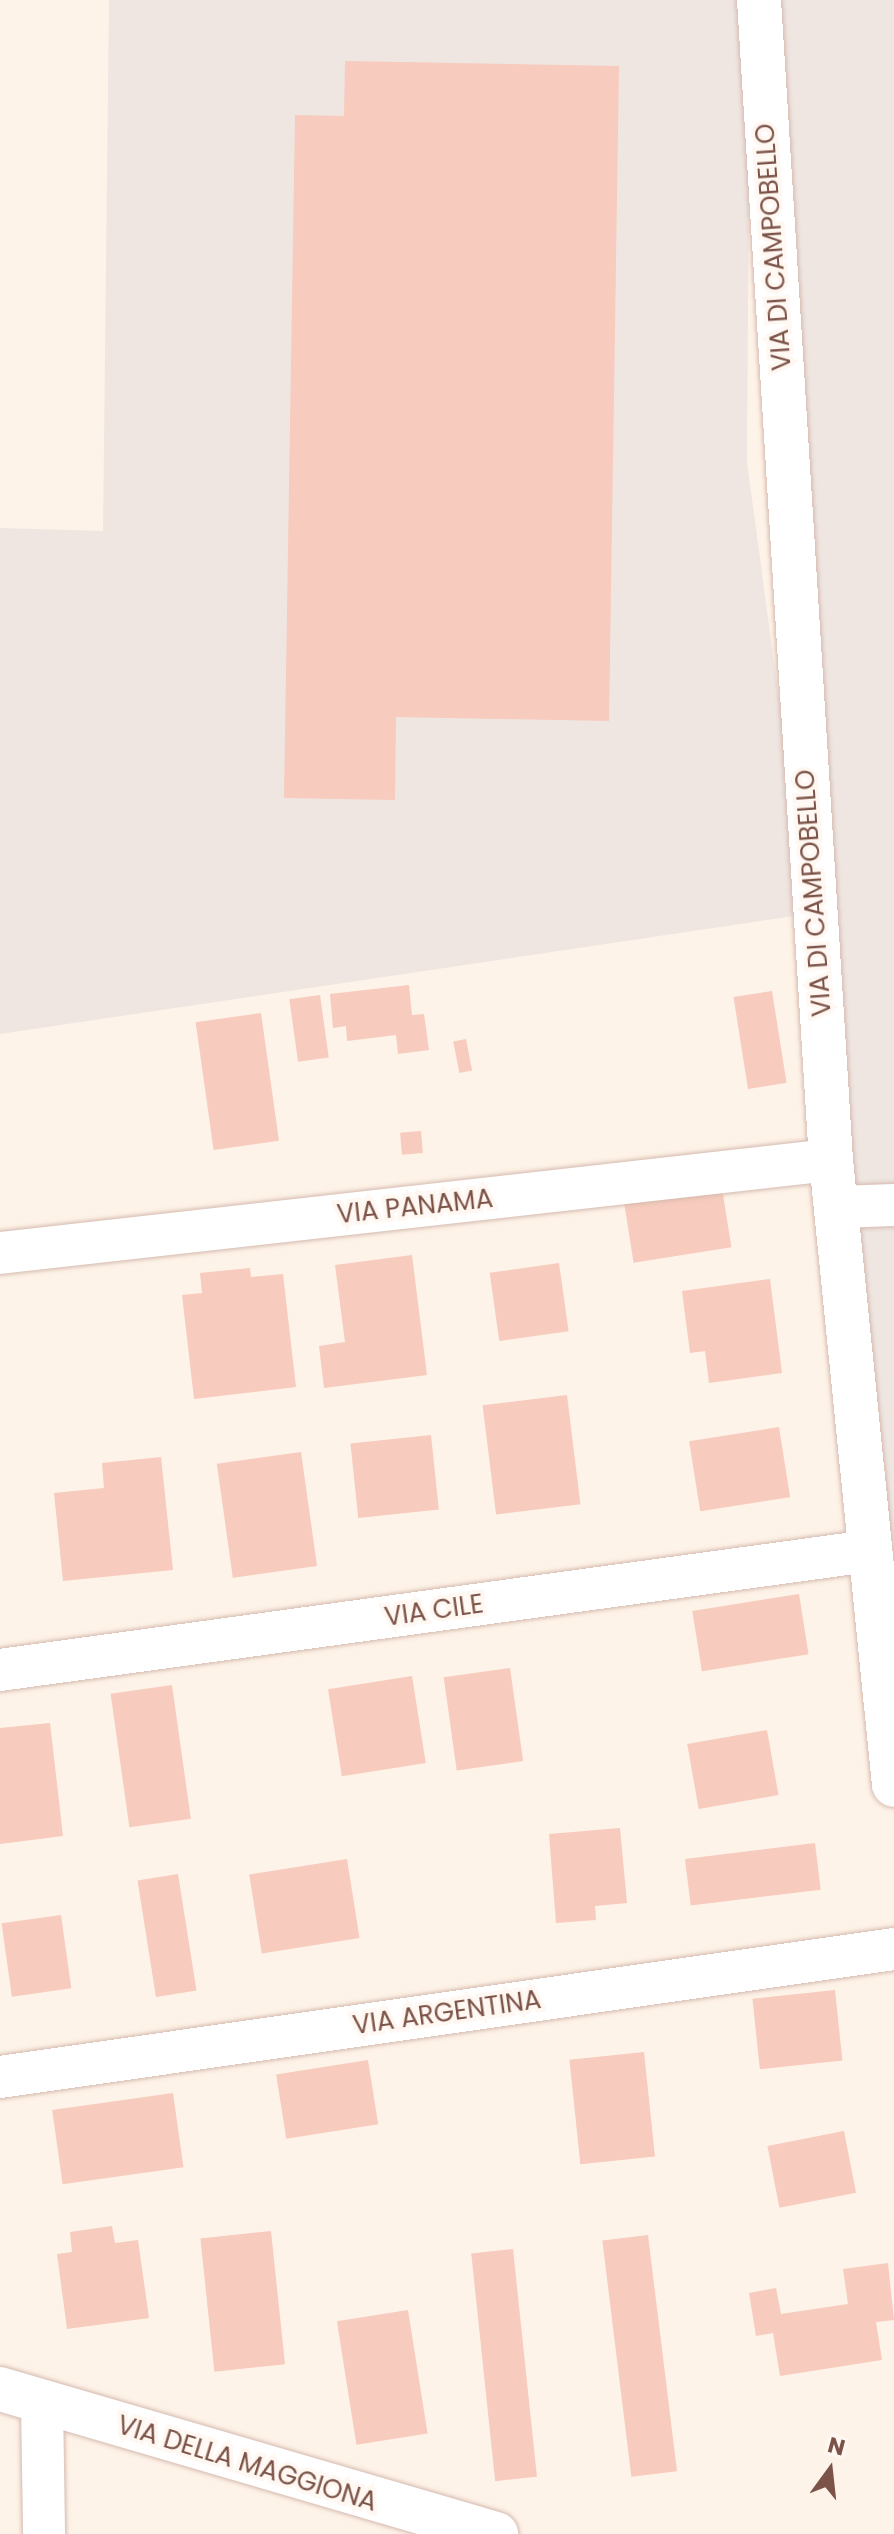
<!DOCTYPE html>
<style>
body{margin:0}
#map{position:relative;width:894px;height:2534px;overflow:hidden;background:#fef3e8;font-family:Poppins,sans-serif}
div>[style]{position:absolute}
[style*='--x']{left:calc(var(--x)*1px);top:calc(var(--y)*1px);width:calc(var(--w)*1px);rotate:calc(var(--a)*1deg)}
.industrial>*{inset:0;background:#efe6e2}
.building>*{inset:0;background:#f7cbbd;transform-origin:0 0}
.roads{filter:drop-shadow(0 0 2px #d5baaf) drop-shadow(0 0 2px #d5baaf)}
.street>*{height:42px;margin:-21px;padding:0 21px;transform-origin:21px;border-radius:21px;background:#fff}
.secondary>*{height:44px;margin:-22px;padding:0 22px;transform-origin:22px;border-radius:22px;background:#fff}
span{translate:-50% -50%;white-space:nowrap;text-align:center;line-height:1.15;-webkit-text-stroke:8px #fff7f1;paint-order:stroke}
.street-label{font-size:26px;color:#7c5348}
.north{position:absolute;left:790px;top:2430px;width:80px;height:80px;-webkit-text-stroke:6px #fff7f1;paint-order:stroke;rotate:15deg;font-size:22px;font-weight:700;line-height:32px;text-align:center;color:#7c5348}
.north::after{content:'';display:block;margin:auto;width:28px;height:36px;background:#7c5348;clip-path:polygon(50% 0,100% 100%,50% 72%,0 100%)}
</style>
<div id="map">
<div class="industrial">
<div style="clip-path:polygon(109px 0,750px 0,747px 462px,808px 914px,0 1034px,0 528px,103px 531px)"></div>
<div style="clip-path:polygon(759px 0,894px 0,894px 1785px)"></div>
</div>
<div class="building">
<div style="clip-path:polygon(345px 61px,619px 66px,609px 721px,396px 717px,395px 800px,284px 798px,295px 115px,344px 116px)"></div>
<div style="clip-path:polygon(409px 985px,412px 1015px,424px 1014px,429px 1050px,398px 1054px,396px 1035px,347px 1041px,346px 1026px,333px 1028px,330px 994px)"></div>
<div style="left:772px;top:991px;width:93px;height:39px;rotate:81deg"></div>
<div style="left:320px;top:995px;width:63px;height:31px;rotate:82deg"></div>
<div style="left:261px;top:1013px;width:129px;height:66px;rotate:82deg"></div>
<div style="left:466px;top:1039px;width:32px;height:13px;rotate:79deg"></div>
<div style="left:421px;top:1131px;width:22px;height:21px;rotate:85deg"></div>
<div style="left:722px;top:1188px;width:60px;height:99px;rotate:81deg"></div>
<div style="clip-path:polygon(412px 1255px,427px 1375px,324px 1388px,319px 1346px,345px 1342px,335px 1265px)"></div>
<div style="left:559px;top:1263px;width:69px;height:70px;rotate:82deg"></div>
<div style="clip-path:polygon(250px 1268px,251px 1277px,283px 1274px,296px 1387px,194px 1399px,182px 1295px,202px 1293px,200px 1273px)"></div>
<div style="clip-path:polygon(770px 1279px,782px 1373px,709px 1383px,705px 1351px,690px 1353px,682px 1291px)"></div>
<div style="left:567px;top:1395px;width:110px;height:85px;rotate:83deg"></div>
<div style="left:779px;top:1427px;width:71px;height:91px;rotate:81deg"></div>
<div style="left:431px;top:1435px;width:75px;height:81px;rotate:84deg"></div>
<div style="left:301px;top:1452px;width:115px;height:85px;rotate:82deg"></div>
<div style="clip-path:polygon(161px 1457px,173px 1570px,63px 1581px,54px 1493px,104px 1488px,102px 1463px)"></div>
<div style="left:799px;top:1594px;width:61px;height:108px;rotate:81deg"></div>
<div style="left:510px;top:1668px;width:94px;height:67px;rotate:82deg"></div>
<div style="left:412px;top:1676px;width:88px;height:85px;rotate:81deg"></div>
<div style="left:172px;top:1685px;width:135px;height:62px;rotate:82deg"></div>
<div style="clip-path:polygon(50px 1723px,63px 1836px,0 1844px,0 1728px)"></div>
<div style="left:767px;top:1730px;width:66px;height:81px;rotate:80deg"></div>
<div style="clip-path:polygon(620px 1828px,627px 1903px,595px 1906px,596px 1920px,556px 1923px,549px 1834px)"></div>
<div style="left:815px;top:1843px;width:47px;height:131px;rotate:83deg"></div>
<div style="left:347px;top:1859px;width:80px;height:99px;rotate:81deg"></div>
<div style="left:178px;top:1874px;width:118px;height:41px;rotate:81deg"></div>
<div style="left:61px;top:1915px;width:74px;height:60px;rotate:82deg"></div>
<div style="left:835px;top:1990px;width:71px;height:83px;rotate:84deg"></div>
<div style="left:644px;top:2052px;width:105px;height:75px;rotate:84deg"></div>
<div style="left:368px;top:2060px;width:65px;height:93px;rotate:81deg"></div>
<div style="left:173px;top:2093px;width:75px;height:122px;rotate:82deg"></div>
<div style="left:844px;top:2131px;width:63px;height:78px;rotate:79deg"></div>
<div style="clip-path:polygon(112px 2226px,115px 2243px,138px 2240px,149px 2318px,67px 2329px,57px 2254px,72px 2252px,70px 2232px)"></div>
<div style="left:271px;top:2231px;width:134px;height:71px;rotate:84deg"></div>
<div style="left:648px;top:2235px;width:238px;height:46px;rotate:83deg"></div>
<div style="left:513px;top:2249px;width:229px;height:42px;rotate:84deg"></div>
<div style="clip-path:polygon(888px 2263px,894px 2320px,876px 2322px,882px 2360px,780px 2376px,773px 2333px,756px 2336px,749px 2293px,776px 2288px,781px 2314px,848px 2304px,843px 2269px)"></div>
<div style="left:408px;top:2310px;width:125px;height:72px;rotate:81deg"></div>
</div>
<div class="roads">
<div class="street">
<div style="--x:839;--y:1207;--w:55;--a:-2.1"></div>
<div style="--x:0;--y:1253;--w:836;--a:-6.39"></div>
<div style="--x:0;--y:1670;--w:877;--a:-7.8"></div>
<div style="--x:0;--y:2077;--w:903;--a:-8.15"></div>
<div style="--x:42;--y:2402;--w:132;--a:89.1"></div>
</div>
<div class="secondary">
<div style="--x:759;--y:0;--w:1162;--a:86.45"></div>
<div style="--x:831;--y:1160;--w:628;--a:84.24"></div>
<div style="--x:0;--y:2389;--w:517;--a:16.3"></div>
</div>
</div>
<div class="street-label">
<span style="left:774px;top:247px;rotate:-94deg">VIA DI CAMPOBELLO</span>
<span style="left:814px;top:893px;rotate:-94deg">VIA DI CAMPOBELLO</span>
<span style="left:415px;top:1207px;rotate:-6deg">VIA PANAMA</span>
<span style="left:434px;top:1611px;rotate:-8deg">VIA CILE</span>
<span style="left:447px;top:2013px;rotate:-8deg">VIA ARGENTINA</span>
<span style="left:247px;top:2464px;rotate:17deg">VIA DELLA MAGGIONA</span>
</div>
<div class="north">N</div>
</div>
